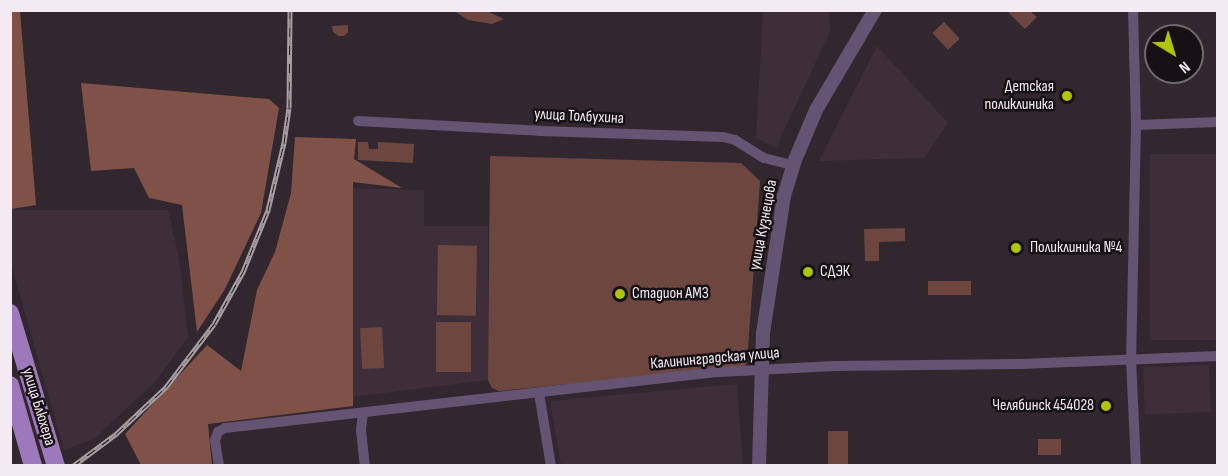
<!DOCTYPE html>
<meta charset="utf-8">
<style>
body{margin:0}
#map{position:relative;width:1228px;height:476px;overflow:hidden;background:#32272f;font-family:"Sofia Sans Condensed",sans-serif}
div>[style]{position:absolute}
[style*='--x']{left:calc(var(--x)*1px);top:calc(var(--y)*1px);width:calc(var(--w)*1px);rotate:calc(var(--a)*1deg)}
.built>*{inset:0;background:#3e2e3a;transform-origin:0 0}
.green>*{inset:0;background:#6d473f;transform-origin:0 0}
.forest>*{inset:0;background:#7f5147}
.minor>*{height:10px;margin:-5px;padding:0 5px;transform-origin:5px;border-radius:5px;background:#645373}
.tertiary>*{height:14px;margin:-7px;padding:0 7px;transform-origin:7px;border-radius:7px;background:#645373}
.primary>*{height:18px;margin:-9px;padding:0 9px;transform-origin:9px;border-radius:9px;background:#9d78bb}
.rail>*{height:5px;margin-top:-2.5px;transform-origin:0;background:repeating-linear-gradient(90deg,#171115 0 9px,#a89fa5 0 18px);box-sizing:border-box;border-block:2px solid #a89fa5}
.dots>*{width:16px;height:16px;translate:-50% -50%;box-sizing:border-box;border:3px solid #171115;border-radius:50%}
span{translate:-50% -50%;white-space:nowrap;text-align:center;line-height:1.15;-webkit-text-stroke:5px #171115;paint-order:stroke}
.poi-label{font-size:16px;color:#f3ebf1}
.right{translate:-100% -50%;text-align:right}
.left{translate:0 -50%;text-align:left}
.street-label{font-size:16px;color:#f3ebf1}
.frame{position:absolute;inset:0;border:12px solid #f3ebf1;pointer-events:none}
.north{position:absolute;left:1144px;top:24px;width:60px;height:60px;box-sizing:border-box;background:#171115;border:2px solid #6f686d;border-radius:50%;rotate:142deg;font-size:16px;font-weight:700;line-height:24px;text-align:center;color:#f3ebf1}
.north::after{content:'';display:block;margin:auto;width:21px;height:27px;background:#b0c501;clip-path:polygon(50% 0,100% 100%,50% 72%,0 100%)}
</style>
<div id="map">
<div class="built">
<div style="clip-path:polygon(763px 11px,829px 11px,830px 31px,776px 148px,756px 138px)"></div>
<div style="clip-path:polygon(877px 46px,948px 123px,924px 158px,819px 161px)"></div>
<div style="left:1217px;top:154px;width:186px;height:67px;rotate:90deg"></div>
<div style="clip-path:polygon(340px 188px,424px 190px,424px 226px,488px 226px,488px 380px,352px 397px)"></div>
<div style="clip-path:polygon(11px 210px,168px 210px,179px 259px,188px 337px,155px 382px,94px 439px,64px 450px,11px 264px)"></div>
<div style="left:1209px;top:365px;width:47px;height:66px;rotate:88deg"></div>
<div style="clip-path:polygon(737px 384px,743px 465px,561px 465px,550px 401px)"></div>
</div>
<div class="green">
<div style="clip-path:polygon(454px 11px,487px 11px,504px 19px,492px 24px,468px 20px)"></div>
<div style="clip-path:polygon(1007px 11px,1030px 11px,1037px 17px,1025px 29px)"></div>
<div style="left:944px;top:22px;width:23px;height:16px;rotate:47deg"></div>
<div style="clip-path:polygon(348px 25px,348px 32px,344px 36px,338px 36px,333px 32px,332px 26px)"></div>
<div style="clip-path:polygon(358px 142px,368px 142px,369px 149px,378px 149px,378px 142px,414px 144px,413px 163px,358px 160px)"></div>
<div style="clip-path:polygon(490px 156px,741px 163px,760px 181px,747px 363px,744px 367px,499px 391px,492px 388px,488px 380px)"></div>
<div style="clip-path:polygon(905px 228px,905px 241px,879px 242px,879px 261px,865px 261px,864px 229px)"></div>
<div style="left:438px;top:245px;width:39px;height:70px;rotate:1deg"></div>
<div style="left:928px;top:281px;width:43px;height:14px"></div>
<div style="left:436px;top:322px;width:35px;height:50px"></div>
<div style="left:382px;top:327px;width:41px;height:22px;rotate:87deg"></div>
<div style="left:828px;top:431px;width:20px;height:34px"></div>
<div style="left:1038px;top:439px;width:23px;height:16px"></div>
</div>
<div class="forest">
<div style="clip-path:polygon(20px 11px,36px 205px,11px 209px,10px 11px)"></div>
<div style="clip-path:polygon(81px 83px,269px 99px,279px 108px,261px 213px,225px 289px,197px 332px,182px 205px,149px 198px,134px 168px,91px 171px)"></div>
<div style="clip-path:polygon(295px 137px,356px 139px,354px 159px,402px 188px,353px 182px,353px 406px,208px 424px,212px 465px,141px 465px,125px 434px,207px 345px,241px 371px,257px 290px,275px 252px,291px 193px)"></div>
</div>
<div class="minor">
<div style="--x:1133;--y:10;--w:115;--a:88.5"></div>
<div style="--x:1136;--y:125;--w:235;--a:91.2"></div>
<div style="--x:1131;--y:360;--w:106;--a:87.3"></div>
<div style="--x:358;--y:121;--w:182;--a:3.1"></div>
<div style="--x:540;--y:131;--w:183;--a:1.9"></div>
<div style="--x:723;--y:137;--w:12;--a:14"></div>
<div style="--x:735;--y:140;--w:34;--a:32"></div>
<div style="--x:764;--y:158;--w:30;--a:14"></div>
<div style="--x:1136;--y:125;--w:82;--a:-2.1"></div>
<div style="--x:539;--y:393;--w:74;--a:80.7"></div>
<div style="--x:363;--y:413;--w:17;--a:97"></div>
<div style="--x:361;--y:430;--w:36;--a:84"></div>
<div style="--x:219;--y:466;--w:26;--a:-99"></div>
<div style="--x:215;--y:440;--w:9;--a:-69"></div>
<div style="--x:218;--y:432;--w:8;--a:-30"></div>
<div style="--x:225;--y:428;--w:497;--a:-6.5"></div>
<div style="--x:719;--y:372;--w:115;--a:-3"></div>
<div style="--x:834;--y:366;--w:187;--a:-0.6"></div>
<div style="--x:1021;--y:364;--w:197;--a:-2.3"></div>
</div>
<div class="tertiary">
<div style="--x:759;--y:466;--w:133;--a:-88.3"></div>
<div style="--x:763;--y:333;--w:139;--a:-81.3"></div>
<div style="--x:784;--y:196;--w:38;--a:-73"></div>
<div style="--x:795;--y:160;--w:54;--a:-67.2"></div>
<div style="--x:816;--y:110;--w:116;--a:-59.5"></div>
</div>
<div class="primary">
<div style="--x:10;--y:313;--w:160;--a:73.3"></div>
<div style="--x:10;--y:385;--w:84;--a:74.1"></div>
</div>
<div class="rail">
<div style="--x:73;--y:466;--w:54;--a:-36.7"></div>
<div style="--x:116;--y:434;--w:69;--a:-43.2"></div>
<div style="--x:166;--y:387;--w:79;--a:-52.7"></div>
<div style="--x:214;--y:324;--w:60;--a:-60.9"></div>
<div style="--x:243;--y:272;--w:67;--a:-68"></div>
<div style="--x:268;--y:210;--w:69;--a:-76.6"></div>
<div style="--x:284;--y:143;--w:35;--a:-82"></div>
<div style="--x:289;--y:108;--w:98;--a:-89.4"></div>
</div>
<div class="dots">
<div style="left:1067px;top:96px;background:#b0c501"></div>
<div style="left:1016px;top:248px;background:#b0c501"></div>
<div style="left:808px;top:272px;background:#b0c501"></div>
<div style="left:620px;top:294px;background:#b0c501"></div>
<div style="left:1106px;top:406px;background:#b0c501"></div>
</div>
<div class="poi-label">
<span class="right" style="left:1054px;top:96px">Детская<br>поликлиника</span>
<span class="left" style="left:1030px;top:248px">Поликлиника №4</span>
<span class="left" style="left:820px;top:272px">СДЭК</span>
<span class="left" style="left:632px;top:294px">Стадион АМЗ</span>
<span class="right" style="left:1094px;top:406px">Челябинск 454028</span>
</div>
<div class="street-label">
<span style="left:579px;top:117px;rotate:3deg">улица Толбухина</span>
<span style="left:764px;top:225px;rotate:-79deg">улица Кузнецова</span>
<span style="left:715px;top:359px;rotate:-5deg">Калининградская улица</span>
<span style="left:38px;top:407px;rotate:73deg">улица Блюхера</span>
</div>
<div class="frame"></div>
<div class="north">N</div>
</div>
